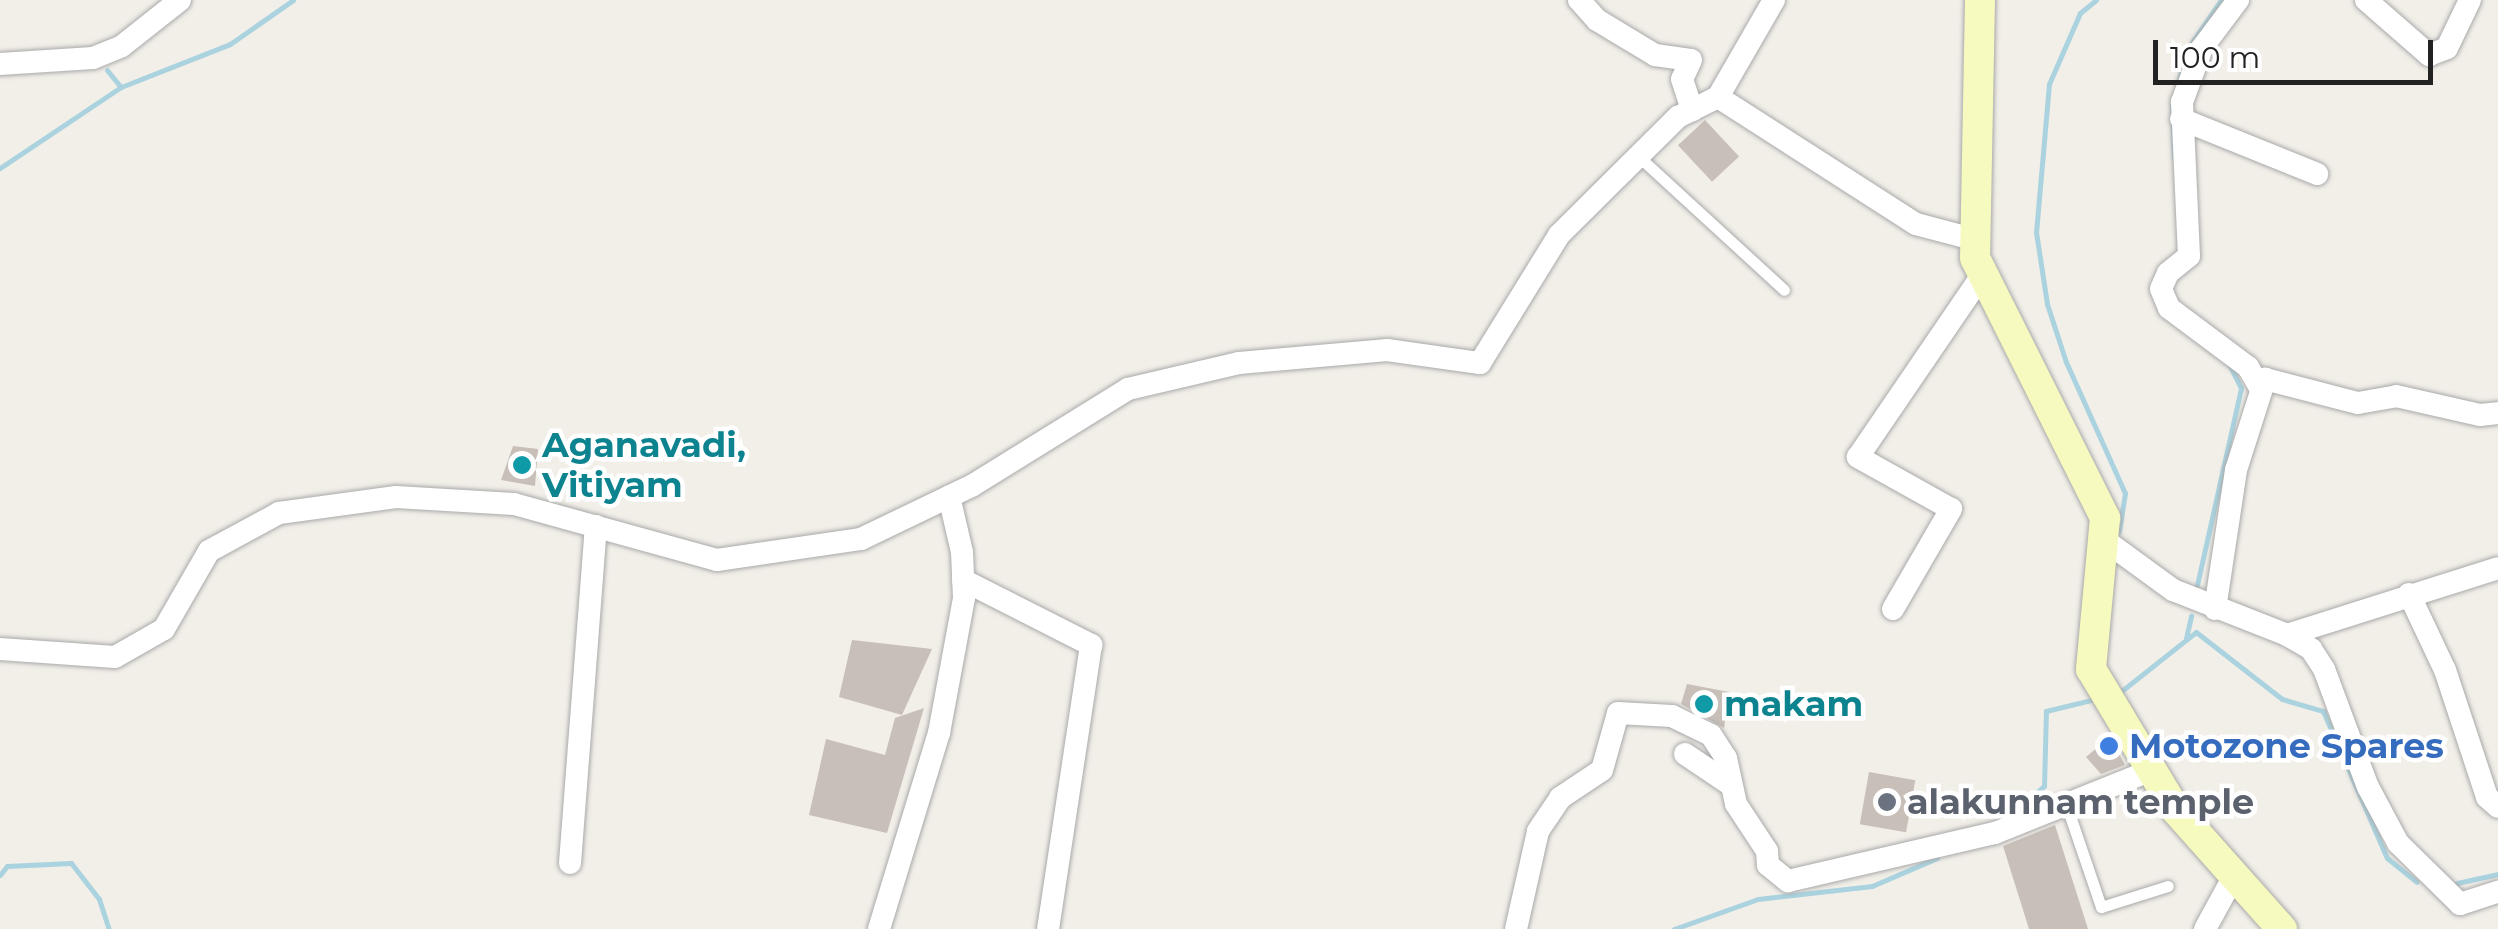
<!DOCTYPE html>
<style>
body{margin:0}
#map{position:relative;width:2498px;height:929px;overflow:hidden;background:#f2efe9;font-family:Montserrat,sans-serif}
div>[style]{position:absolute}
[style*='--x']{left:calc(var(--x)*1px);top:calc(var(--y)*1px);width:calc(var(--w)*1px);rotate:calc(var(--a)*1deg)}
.stream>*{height:5px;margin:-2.5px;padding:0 2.5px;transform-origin:2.5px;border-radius:2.5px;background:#aad3df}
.building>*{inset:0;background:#c7bfb8;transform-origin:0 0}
.roads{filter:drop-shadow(0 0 2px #a9a9a9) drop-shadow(0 0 2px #a9a9a9)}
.service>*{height:11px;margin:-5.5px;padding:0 5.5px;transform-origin:5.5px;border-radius:5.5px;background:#fff}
.minor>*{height:22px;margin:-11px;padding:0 11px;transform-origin:11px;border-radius:11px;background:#fff}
.secondary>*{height:30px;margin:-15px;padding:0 15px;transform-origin:15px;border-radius:15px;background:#f7fabf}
.dots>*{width:28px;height:28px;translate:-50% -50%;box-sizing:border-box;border:5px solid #fff;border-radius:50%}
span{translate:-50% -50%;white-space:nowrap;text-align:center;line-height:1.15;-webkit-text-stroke:9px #fff;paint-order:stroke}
.culture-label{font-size:35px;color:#0d838f;font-weight:700}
.left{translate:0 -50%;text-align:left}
.shop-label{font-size:35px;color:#366cbe;font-weight:700}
.worship-label{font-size:35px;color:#5b616d;font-weight:700}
.scale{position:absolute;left:2153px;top:40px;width:280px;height:45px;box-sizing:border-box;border:5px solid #222;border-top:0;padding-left:12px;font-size:30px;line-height:35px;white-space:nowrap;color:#222;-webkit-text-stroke:8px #fff;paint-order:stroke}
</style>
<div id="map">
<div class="stream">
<div style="--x:2096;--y:0;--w:21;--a:141"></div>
<div style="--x:2080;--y:13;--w:77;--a:113.6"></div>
<div style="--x:2049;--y:84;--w:149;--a:95"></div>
<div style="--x:2036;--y:232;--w:73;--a:81.3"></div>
<div style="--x:2047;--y:304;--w:61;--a:71.9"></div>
<div style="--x:2066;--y:362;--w:144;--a:65.8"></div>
<div style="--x:2125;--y:493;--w:39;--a:99"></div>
<div style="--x:107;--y:70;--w:22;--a:51"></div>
<div style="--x:2179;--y:80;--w:30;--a:-76"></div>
<div style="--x:2186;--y:51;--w:62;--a:-55.5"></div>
<div style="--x:2172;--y:105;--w:53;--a:87.8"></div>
<div style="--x:0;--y:168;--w:146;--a:-33.8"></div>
<div style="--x:121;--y:87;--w:117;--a:-21.5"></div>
<div style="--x:230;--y:44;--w:77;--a:-34.9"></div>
<div style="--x:2197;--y:585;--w:202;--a:-77.4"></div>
<div style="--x:2241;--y:388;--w:25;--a:-117"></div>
<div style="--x:2186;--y:638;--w:23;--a:-77"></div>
<div style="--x:2119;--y:693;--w:98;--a:-38.4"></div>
<div style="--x:2196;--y:632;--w:109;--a:37.9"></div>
<div style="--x:2282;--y:699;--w:43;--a:16.3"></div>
<div style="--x:2323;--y:711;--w:160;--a:66.5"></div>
<div style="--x:2387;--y:858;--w:38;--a:39"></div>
<div style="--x:2007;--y:818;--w:49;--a:-40.9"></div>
<div style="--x:2044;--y:786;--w:75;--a:-88.5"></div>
<div style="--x:2046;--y:711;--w:46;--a:-13.7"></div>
<div style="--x:0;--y:875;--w:11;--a:-52"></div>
<div style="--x:7;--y:866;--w:64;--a:-2.7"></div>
<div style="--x:71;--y:863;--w:46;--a:52.1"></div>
<div style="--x:99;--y:899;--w:32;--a:72"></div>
<div style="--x:2457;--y:883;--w:42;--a:-12.4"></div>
<div style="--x:1674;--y:929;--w:89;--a:-19.7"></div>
<div style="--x:1758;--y:899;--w:115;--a:-6.5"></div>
<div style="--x:1872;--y:886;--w:71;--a:-23.3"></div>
</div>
<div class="building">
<div style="left:1705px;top:120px;width:50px;height:37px;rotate:47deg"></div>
<div style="clip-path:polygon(513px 446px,538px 449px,535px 486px,501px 480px)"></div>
<div style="clip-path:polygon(852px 640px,932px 649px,902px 715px,839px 697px)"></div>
<div style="clip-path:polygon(1687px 684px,1729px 692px,1724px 728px,1681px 704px)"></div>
<div style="clip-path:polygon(924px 708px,887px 833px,809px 815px,826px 739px,885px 755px,895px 718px)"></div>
<div style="clip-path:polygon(2110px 737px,2125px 765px,2101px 774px,2086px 757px)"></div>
<div style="left:1869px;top:772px;width:47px;height:53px;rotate:10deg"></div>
<div style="clip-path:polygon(2055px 825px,2088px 929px,2029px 929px,2003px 846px)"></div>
</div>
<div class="roads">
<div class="service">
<div style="--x:1638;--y:156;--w:198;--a:42.5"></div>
<div style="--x:2066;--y:804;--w:109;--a:71.2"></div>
<div style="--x:2101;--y:907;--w:70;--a:-17.4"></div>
</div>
<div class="minor">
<div style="--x:1579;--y:0;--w:27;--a:48"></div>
<div style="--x:1597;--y:20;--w:68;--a:31.1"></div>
<div style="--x:1655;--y:55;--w:36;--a:8"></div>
<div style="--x:1691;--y:60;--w:21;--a:115"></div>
<div style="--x:1682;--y:79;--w:33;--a:72"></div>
<div style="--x:2238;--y:0;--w:60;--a:126.9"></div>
<div style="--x:2202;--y:48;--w:58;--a:110.3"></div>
<div style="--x:2182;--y:102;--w:154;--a:87.4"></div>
<div style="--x:2189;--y:256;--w:27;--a:141"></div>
<div style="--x:2168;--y:273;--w:17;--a:114"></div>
<div style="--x:2161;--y:289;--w:21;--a:67"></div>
<div style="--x:2169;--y:308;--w:99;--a:36.8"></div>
<div style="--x:2248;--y:367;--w:24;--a:60"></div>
<div style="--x:2366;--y:0;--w:84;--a:41.1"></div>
<div style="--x:2429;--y:55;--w:19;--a:-21"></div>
<div style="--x:2447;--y:48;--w:53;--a:-64.4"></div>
<div style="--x:0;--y:64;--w:93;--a:-3.7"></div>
<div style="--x:93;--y:58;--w:31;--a:-22"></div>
<div style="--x:122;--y:46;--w:74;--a:-38.4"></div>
<div style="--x:1718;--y:97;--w:112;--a:-60"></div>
<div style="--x:2181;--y:119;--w:147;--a:22"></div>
<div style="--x:2103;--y:539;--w:87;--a:36.1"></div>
<div style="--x:2173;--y:590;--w:123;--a:21.5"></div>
<div style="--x:2287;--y:635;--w:221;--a:-17.6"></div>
<div style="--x:963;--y:580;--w:144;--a:26.9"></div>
<div style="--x:1091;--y:645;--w:287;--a:98.6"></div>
<div style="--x:2409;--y:594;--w:84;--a:64.7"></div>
<div style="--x:2445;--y:670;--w:134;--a:71.7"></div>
<div style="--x:2487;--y:797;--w:15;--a:42"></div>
<div style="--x:1893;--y:609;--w:116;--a:-59.9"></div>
<div style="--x:1951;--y:509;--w:107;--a:-150.8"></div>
<div style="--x:1858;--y:457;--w:222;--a:-55.7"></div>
<div style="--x:2215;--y:609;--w:141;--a:-81.4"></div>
<div style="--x:2236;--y:470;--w:96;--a:-72.3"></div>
<div style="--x:2265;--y:379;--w:96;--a:14.5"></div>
<div style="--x:2358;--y:403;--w:39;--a:-10"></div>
<div style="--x:2396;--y:396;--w:86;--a:12.7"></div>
<div style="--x:2480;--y:415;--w:18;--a:-6"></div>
<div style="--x:2287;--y:635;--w:28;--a:30"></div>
<div style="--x:2311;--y:649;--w:24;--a:57"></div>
<div style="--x:2324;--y:669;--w:126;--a:69.6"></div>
<div style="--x:2368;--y:787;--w:64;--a:61.8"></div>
<div style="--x:2398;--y:843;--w:87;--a:44.5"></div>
<div style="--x:2460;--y:904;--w:40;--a:-18"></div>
<div style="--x:0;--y:649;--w:115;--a:4"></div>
<div style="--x:115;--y:657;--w:56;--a:-29.7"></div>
<div style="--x:164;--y:629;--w:90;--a:-60"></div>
<div style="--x:209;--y:551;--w:80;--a:-28.5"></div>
<div style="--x:279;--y:513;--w:118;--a:-7.8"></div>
<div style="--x:396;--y:497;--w:118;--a:3.4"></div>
<div style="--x:514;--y:504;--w:211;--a:15.4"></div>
<div style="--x:717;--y:560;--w:146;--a:-8.3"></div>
<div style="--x:861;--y:539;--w:124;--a:-25.7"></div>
<div style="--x:973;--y:485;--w:182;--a:-31.8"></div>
<div style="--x:1128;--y:389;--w:114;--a:-13.2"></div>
<div style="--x:1239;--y:363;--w:149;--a:-5"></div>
<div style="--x:1387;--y:350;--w:94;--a:8"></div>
<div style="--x:1480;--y:363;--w:150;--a:-58.3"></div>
<div style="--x:1559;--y:235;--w:168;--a:-44.8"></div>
<div style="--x:1678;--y:117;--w:45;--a:-26.6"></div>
<div style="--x:1718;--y:97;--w:235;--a:32.7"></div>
<div style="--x:1916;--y:224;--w:62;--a:14.9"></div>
<div style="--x:1685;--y:754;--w:52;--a:34"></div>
<div style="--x:570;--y:863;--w:338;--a:-85.6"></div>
<div style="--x:879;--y:929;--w:205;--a:-73"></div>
<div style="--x:939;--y:733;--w:137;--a:-79.5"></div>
<div style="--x:964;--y:598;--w:46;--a:-92.5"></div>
<div style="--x:962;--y:552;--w:57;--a:-103.1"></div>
<div style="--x:1516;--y:929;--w:100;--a:-77.3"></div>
<div style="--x:1538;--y:831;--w:40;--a:-56"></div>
<div style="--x:1560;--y:798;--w:50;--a:-33.7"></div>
<div style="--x:1602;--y:770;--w:59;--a:-74.3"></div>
<div style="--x:1618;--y:713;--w:54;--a:3.2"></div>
<div style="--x:1672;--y:716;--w:43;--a:26"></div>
<div style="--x:1711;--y:735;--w:27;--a:57"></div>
<div style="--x:1726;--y:758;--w:47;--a:77.7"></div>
<div style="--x:1736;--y:804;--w:56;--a:56.6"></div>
<div style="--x:1767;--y:851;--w:14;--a:86"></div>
<div style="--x:1768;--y:865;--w:26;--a:39"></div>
<div style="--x:1788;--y:881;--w:212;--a:-13.1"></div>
<div style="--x:1995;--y:833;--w:169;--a:-21.9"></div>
<div style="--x:2205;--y:929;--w:60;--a:-61.3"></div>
</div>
<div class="secondary">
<div style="--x:1980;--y:0;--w:258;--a:91.1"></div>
<div style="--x:1975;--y:258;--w:291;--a:63.4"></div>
<div style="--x:2105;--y:518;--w:152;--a:95.3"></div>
<div style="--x:2091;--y:669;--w:163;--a:59"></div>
<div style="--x:2175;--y:809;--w:161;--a:48.3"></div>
</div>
</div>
<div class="dots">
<div style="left:522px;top:465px;background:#0f9aa8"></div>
<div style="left:1704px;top:704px;background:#0f9aa8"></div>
<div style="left:2109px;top:746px;background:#3f7fe0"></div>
<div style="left:1887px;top:802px;background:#6b7280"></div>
</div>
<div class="culture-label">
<span class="left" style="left:542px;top:465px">Aganavadi,<br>Vitiyam</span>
<span class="left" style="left:1724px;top:704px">makam</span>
</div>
<div class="shop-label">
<span class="left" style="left:2129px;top:746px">Motozone Spares</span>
</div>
<div class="worship-label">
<span class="left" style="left:1907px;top:802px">alakunnam temple</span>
</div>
<div class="scale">100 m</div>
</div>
